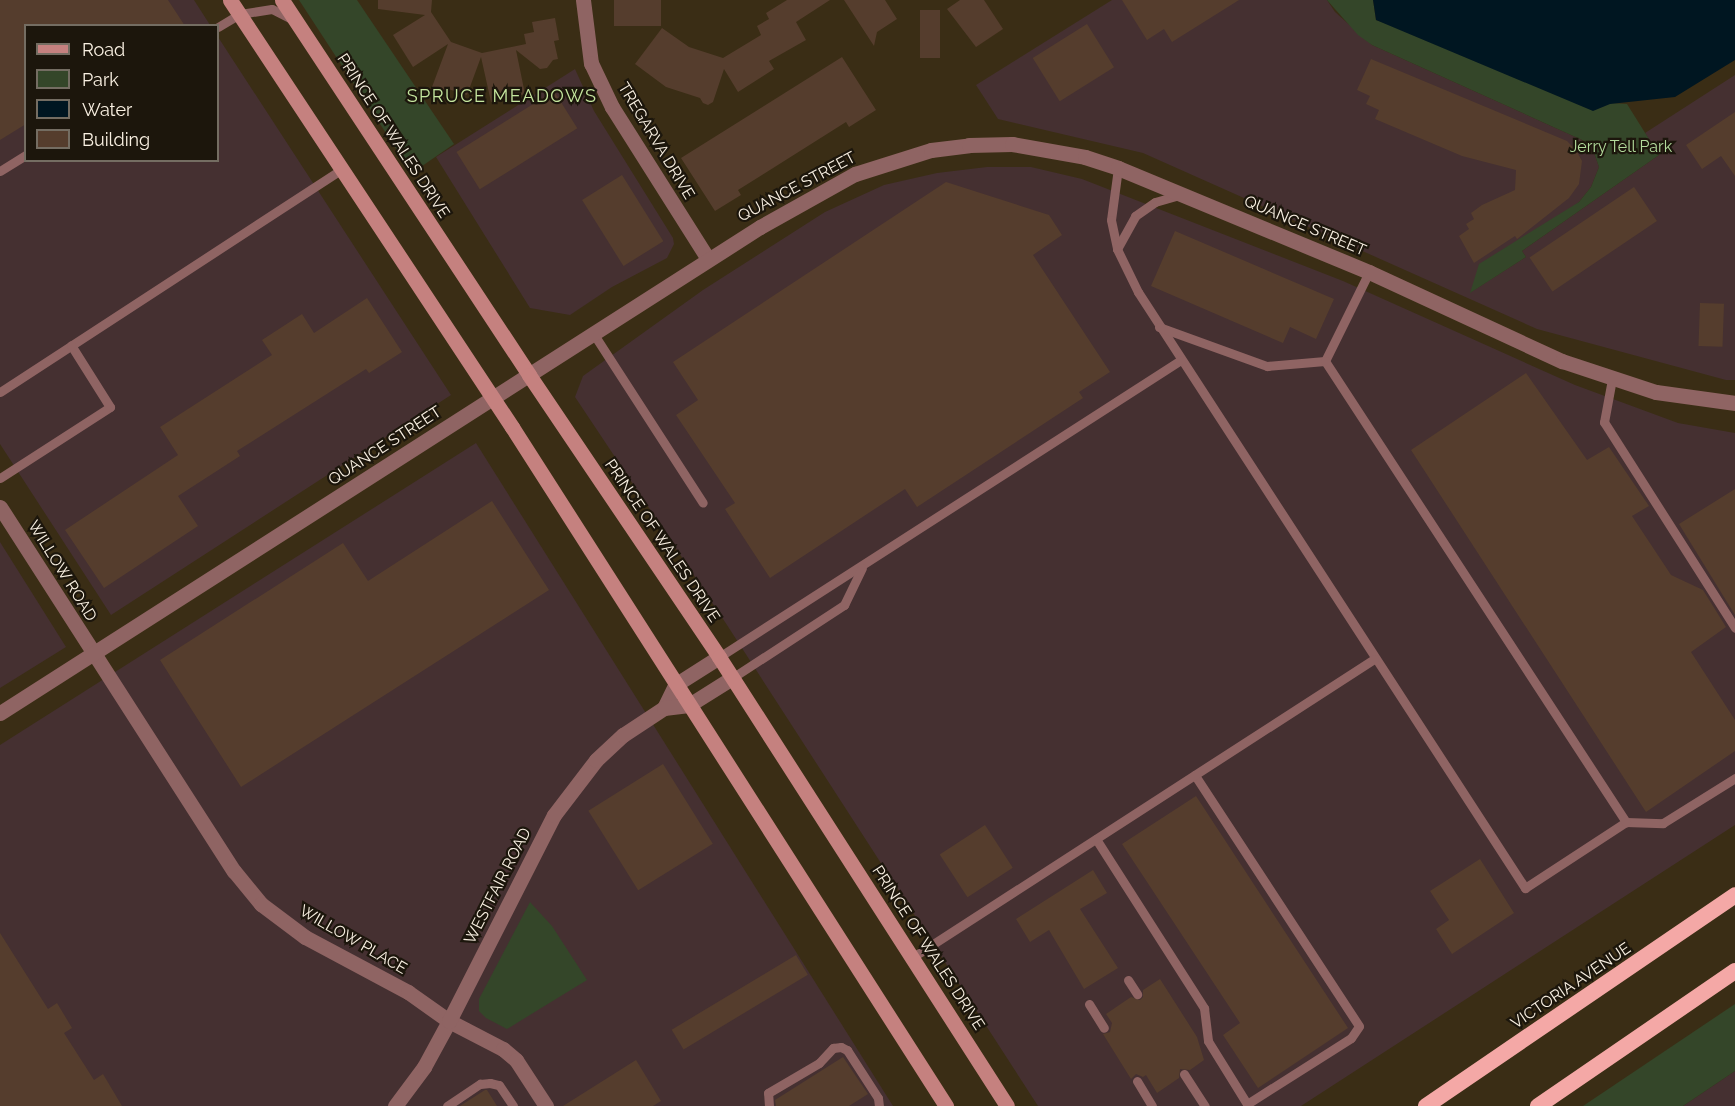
<!DOCTYPE html>
<style>
body{margin:0}
#map{position:relative;width:1735px;height:1106px;overflow:hidden;background:#3a2d15;font-family:Raleway,sans-serif}
div>[style]{position:absolute}
[style*='--x']{left:calc(var(--x)*1px);top:calc(var(--y)*1px);width:calc(var(--w)*1px);rotate:calc(var(--a)*1deg)}
.commercial>*{inset:0;background:#453031}
.green>*{inset:0;background:#344629}
.water>*{inset:0;background:#001621}
.building>*{inset:0;background:#553d2d;transform-origin:0 0}
.service>*{height:9px;margin:-4.5px;padding:0 4.5px;transform-origin:4.5px;border-radius:4.5px;background:#8f6463}
.minor>*{height:15px;margin:-7.5px;padding:0 7.5px;transform-origin:7.5px;border-radius:7.5px;background:#8f6463}
.tertiary>*{height:15px;margin:-7.5px;padding:0 7.5px;transform-origin:7.5px;border-radius:7.5px;background:#8f6463}
.secondary>*{height:15px;margin:-7.5px;padding:0 7.5px;transform-origin:7.5px;border-radius:7.5px;background:#c5817f}
.trunk>*{height:16px;margin:-8px;padding:0 8px;transform-origin:8px;border-radius:8px;background:#f4a8a6}
span{translate:-50% -50%;white-space:nowrap;text-align:center;line-height:1.15;-webkit-text-stroke:4.5px #1c160c;paint-order:stroke}
.street-label{font-size:16px;color:#f9f0e2}
.park-label{font-size:16px;color:#b3db9c}
.neighbourhood-label{font-size:18px;color:#c6e79f;letter-spacing:1.5px}
.legend{position:absolute;left:24px;top:24px;width:195px;height:138px;box-sizing:border-box;background:#1c160c;border:2px solid #746d62;margin:0;padding:8px 10px;list-style:none;font-size:18px;color:#f9f0e2}
.legend li{display:flex;align-items:center;gap:12px;height:30px}
.legend b{width:30px;border:2px solid #746d62}
</style>
<div id="map">
<div class="commercial">
<div style="clip-path:polygon(0 0,194px 0,210px 25px,26px 26px,26px 160px,218px 160px,218px 37px,451px 395px,111px 615px,0 444px)"></div>
<div style="clip-path:polygon(1112px 0,1327px 0,1335px 12px,1372px 45px,1591px 144px,1599px 167px,1591px 187px,1579px 202px,1471px 292px,1526px 257px,1522px 251px,1659px 155px,1645px 133px,1735px 75px,1735px 380px,1726px 380px,1537px 329px,1143px 153px,998px 119px,976px 85px)"></div>
<div style="clip-path:polygon(575px 69px,594px 111px,673px 238px,674px 244px,667px 258px,612px 287px,570px 315px,530px 308px,436px 157px)"></div>
<div style="clip-path:polygon(987px 167px,1031px 167px,1082px 179px,1343px 281px,1575px 385px,1678px 423px,1735px 433px,1735px 825px,1301px 1106px,1038px 1106px,727px 625px,575px 397px,583px 376px,703px 290px,825px 212px,884px 185px,937px 173px)"></div>
<div style="clip-path:polygon(476px 443px,893px 1106px,0 1106px,0 745px)"></div>
<div style="clip-path:polygon(0 542px,66px 647px,0 688px)"></div>
<div style="clip-path:polygon(1735px 1071px,1735px 1106px,1683px 1106px)"></div>
</div>
<div class="green">
<div style="clip-path:polygon(299px 0,357px 0,454px 144px,412px 173px)"></div>
<div style="clip-path:polygon(1327px 0,1373px 0,1376px 20px,1610px 103px,1627px 104px,1659px 155px,1522px 251px,1526px 257px,1470px 293px,1479px 264px,1579px 202px,1591px 187px,1599px 167px,1591px 144px,1372px 45px,1358px 35px)"></div>
<div style="clip-path:polygon(530px 902px,552px 926px,587px 980px,507px 1029px,486px 1018px,479px 1011px,479px 999px)"></div>
<div style="clip-path:polygon(1735px 1004px,1735px 1071px,1683px 1106px,1583px 1106px)"></div>
</div>
<div class="water">
<div style="clip-path:polygon(1373px 0,1735px 0,1735px 60px,1675px 97px,1610px 104px,1593px 111px,1376px 20px)"></div>
</div>
<div class="building">
<div style="clip-path:polygon(0 0,168px 0,185px 26px,26px 26px,26px 124px,0 140px)"></div>
<div style="clip-path:polygon(378px 0,432px 0,431px 12px,451px 42px,482px 53px,526px 44px,524px 34px,534px 32px,532px 22px,555px 18px,559px 40px,554px 41px,558px 59px,553px 60px,547px 68px,540px 69px,516px 50px,525px 94px,491px 102px,481px 57px,467px 95px,448px 89px,447px 92px,432px 87px,448px 44px,413px 67px,393px 35px,425px 15px,378px 9px)"></div>
<div style="left:614px;top:0;width:47px;height:26px"></div>
<div style="clip-path:polygon(787px 0,830px 0,796px 22px,806px 40px,769px 61px,774px 69px,738px 92px,724px 69px,713px 102px,708px 105px,703px 103px,700px 98px,666px 87px,635px 64px,662px 28px,689px 47px,723px 58px,761px 35px,757px 26px,769px 19px,766px 13px)"></div>
<div style="clip-path:polygon(844px 0,885px 0,897px 19px,877px 32px,874px 46px)"></div>
<div style="clip-path:polygon(960px 0,984px 0,1003px 29px,976px 47px,947px 9px)"></div>
<div style="clip-path:polygon(1122px 0,1239px 0,1172px 42px,1164px 29px,1147px 40px)"></div>
<div style="left:920px;top:10px;width:20px;height:48px"></div>
<div style="left:1087px;top:24px;width:51px;height:64px;rotate:58deg"></div>
<div style="clip-path:polygon(842px 57px,876px 110px,849px 127px,846px 122px,738px 190px,741px 195px,715px 211px,681px 158px)"></div>
<div style="clip-path:polygon(1371px 59px,1567px 141px,1576px 150px,1582px 161px,1579px 184px,1569px 198px,1517px 239px,1515px 236px,1474px 263px,1459px 236px,1469px 229px,1466px 224px,1474px 219px,1471px 213px,1482px 205px,1515px 190px,1516px 170px,1462px 156px,1375px 119px,1379px 110px,1366px 104px,1370px 96px,1357px 90px)"></div>
<div style="left:554px;top:91px;width:44px;height:115px;rotate:58deg"></div>
<div style="clip-path:polygon(1735px 112px,1735px 176px,1721px 156px,1702px 169px,1686px 145px)"></div>
<div style="left:622px;top:175px;width:78px;height:47px;rotate:58deg"></div>
<div style="clip-path:polygon(946px 182px,1049px 215px,1062px 235px,1033px 255px,1110px 372px,1079px 392px,1083px 398px,917px 507px,905px 489px,770px 578px,725px 509px,735px 503px,676px 415px,698px 400px,673px 362px)"></div>
<div style="left:1634px;top:187px;width:41px;height:126px;rotate:56deg"></div>
<div style="clip-path:polygon(1175px 231px,1334px 299px,1316px 339px,1290px 327px,1283px 343px,1151px 286px)"></div>
<div style="clip-path:polygon(367px 298px,402px 352px,369px 373px,366px 369px,237px 451px,240px 456px,178px 496px,198px 526px,104px 588px,65px 530px,178px 455px,160px 427px,272px 355px,262px 340px,302px 314px,314px 333px)"></div>
<div style="left:1700px;top:303px;width:24px;height:43px;rotate:2deg"></div>
<div style="clip-path:polygon(1526px 373px,1587px 460px,1609px 447px,1649px 506px,1632px 516px,1671px 575px,1703px 590px,1726px 627px,1691px 652px,1735px 720px,1735px 751px,1646px 812px,1411px 450px)"></div>
<div style="clip-path:polygon(1735px 489px,1735px 615px,1679px 524px)"></div>
<div style="clip-path:polygon(492px 501px,549px 590px,241px 787px,160px 660px,343px 543px,368px 581px)"></div>
<div style="left:663px;top:764px;width:94px;height:88px;rotate:58deg"></div>
<div style="clip-path:polygon(1196px 796px,1348px 1028px,1258px 1088px,1223px 1035px,1240px 1023px,1122px 844px)"></div>
<div style="left:985px;top:825px;width:51px;height:54px;rotate:57deg"></div>
<div style="clip-path:polygon(1480px 859px,1514px 913px,1452px 954px,1436px 929px,1449px 920px,1430px 891px)"></div>
<div style="clip-path:polygon(1093px 870px,1107px 893px,1080px 909px,1118px 968px,1084px 989px,1049px 930px,1030px 942px,1016px 919px)"></div>
<div style="clip-path:polygon(0 933px,48px 1009px,57px 1003px,72px 1028px,64px 1033px,94px 1080px,103px 1074px,122px 1106px,0 1106px)"></div>
<div style="left:796px;top:955px;width:23px;height:145px;rotate:59deg"></div>
<div style="clip-path:polygon(1160px 979px,1197px 1037px,1204px 1060px,1190px 1070px,1180px 1069px,1179px 1078px,1157px 1093px,1146px 1075px,1143px 1077px,1136px 1074px,1131px 1079px,1103px 1034px,1110px 1032px,1112px 1023px,1106px 1014px,1131px 997px,1140px 1000px,1143px 997px,1143px 990px)"></div>
<div style="clip-path:polygon(843px 1057px,868px 1094px,849px 1106px,776px 1106px,775px 1100px)"></div>
<div style="clip-path:polygon(636px 1060px,661px 1101px,653px 1106px,563px 1106px)"></div>
<div style="clip-path:polygon(487px 1090px,497px 1106px,460px 1106px,485px 1090px)"></div>
</div>
<div class="service">
<div style="--x:218;--y:27;--w:26;--a:-31"></div>
<div style="--x:240;--y:14;--w:32;--a:-9"></div>
<div style="--x:272;--y:9;--w:22;--a:27"></div>
<div style="--x:1118;--y:168;--w:52;--a:97.7"></div>
<div style="--x:1111;--y:220;--w:30;--a:78"></div>
<div style="--x:1117;--y:249;--w:48;--a:64"></div>
<div style="--x:1138;--y:292;--w:711;--a:57"></div>
<div style="--x:1525;--y:888;--w:121;--a:-33.2"></div>
<div style="--x:1626;--y:822;--w:37;--a:2"></div>
<div style="--x:1663;--y:823;--w:85;--a:-32"></div>
<div style="--x:0;--y:171;--w:31;--a:-32"></div>
<div style="--x:1117;--y:249;--w:38;--a:-61"></div>
<div style="--x:1135;--y:216;--w:24;--a:-35"></div>
<div style="--x:1155;--y:202;--w:29;--a:-16"></div>
<div style="--x:1159;--y:327;--w:115;--a:19.9"></div>
<div style="--x:1267;--y:366;--w:58;--a:-4.9"></div>
<div style="--x:1325;--y:361;--w:99;--a:-63.7"></div>
<div style="--x:593;--y:333;--w:202;--a:57.1"></div>
<div style="--x:1325;--y:361;--w:551;--a:56.86"></div>
<div style="--x:1612;--y:379;--w:44;--a:100.5"></div>
<div style="--x:1604;--y:422;--w:244;--a:57.5"></div>
<div style="--x:0;--y:392;--w:407;--a:-33.1"></div>
<div style="--x:0;--y:478;--w:131;--a:-32.8"></div>
<div style="--x:110;--y:407;--w:73;--a:-122.2"></div>
<div style="--x:719;--y:657;--w:549;--a:-32.74"></div>
<div style="--x:732;--y:678;--w:134;--a:-33.1"></div>
<div style="--x:844;--y:605;--w:41;--a:-64.1"></div>
<div style="--x:1096;--y:839;--w:201;--a:57.4"></div>
<div style="--x:1204;--y:1008;--w:33;--a:83"></div>
<div style="--x:1208;--y:1041;--w:74;--a:58.2"></div>
<div style="--x:1247;--y:1104;--w:123;--a:-32.4"></div>
<div style="--x:1351;--y:1038;--w:14;--a:-56"></div>
<div style="--x:1359;--y:1026;--w:300;--a:-123.2"></div>
<div style="--x:913;--y:957;--w:549;--a:-32.88"></div>
<div style="--x:1128;--y:980;--w:17;--a:57"></div>
<div style="--x:1089;--y:1004;--w:28;--a:58"></div>
<div style="--x:1184;--y:1074;--w:38;--a:57"></div>
<div style="--x:1137;--y:1081;--w:29;--a:59"></div>
<div style="--x:447;--y:1106;--w:40;--a:-34"></div>
<div style="--x:480;--y:1084;--w:10;--a:-6"></div>
<div style="--x:490;--y:1083;--w:9;--a:13"></div>
<div style="--x:499;--y:1085;--w:25;--a:56"></div>
<div style="--x:769;--y:1106;--w:13;--a:-94"></div>
<div style="--x:768;--y:1093;--w:59;--a:-30.5"></div>
<div style="--x:819;--y:1063;--w:21;--a:-47"></div>
<div style="--x:833;--y:1048;--w:8;--a:-7"></div>
<div style="--x:841;--y:1047;--w:7;--a:27"></div>
<div style="--x:847;--y:1050;--w:57;--a:57.1"></div>
<div style="--x:878;--y:1098;--w:8;--a:83"></div>
</div>
<div class="minor">
<div style="--x:583;--y:0;--w:64;--a:82.8"></div>
<div style="--x:591;--y:63;--w:49;--a:64.5"></div>
<div style="--x:612;--y:107;--w:180;--a:57.7"></div>
<div style="--x:0;--y:507;--w:433;--a:57.3"></div>
<div style="--x:234;--y:871;--w:43;--a:50.7"></div>
<div style="--x:261;--y:904;--w:55;--a:36.9"></div>
<div style="--x:305;--y:937;--w:117;--a:28.1"></div>
<div style="--x:408;--y:992;--w:50;--a:35.3"></div>
<div style="--x:449;--y:1021;--w:61;--a:27.4"></div>
<div style="--x:503;--y:1049;--w:17;--a:40"></div>
<div style="--x:516;--y:1060;--w:55;--a:56.9"></div>
<div style="--x:664;--y:708;--w:25;--a:-64"></div>
<div style="--x:675;--y:685;--w:52;--a:-32.5"></div>
<div style="--x:395;--y:1106;--w:49;--a:-53.4"></div>
<div style="--x:424;--y:1067;--w:52;--a:-61.5"></div>
<div style="--x:449;--y:1021;--w:231;--a:-63"></div>
<div style="--x:554;--y:815;--w:69;--a:-52.6"></div>
<div style="--x:596;--y:760;--w:37;--a:-43"></div>
<div style="--x:623;--y:735;--w:49;--a:-33.4"></div>
<div style="--x:664;--y:708;--w:25;--a:-7"></div>
<div style="--x:689;--y:705;--w:51;--a:-32.1"></div>
</div>
<div class="tertiary">
<div style="--x:0;--y:713;--w:902;--a:-32.6"></div>
<div style="--x:760;--y:227;--w:109;--a:-29.2"></div>
<div style="--x:855;--y:174;--w:80;--a:-17.5"></div>
<div style="--x:931;--y:150;--w:38;--a:-7"></div>
<div style="--x:969;--y:145;--w:43;--a:-1.3"></div>
<div style="--x:1012;--y:144;--w:74;--a:10.1"></div>
<div style="--x:1085;--y:157;--w:35;--a:18"></div>
<div style="--x:1118;--y:168;--w:272;--a:22.5"></div>
<div style="--x:1369;--y:272;--w:213;--a:24.8"></div>
<div style="--x:1562;--y:361;--w:99;--a:18.3"></div>
<div style="--x:1656;--y:392;--w:80;--a:7.9"></div>
</div>
<div class="secondary">
<div style="--x:230;--y:0;--w:512;--a:56.56"></div>
<div style="--x:512;--y:427;--w:806;--a:57.41"></div>
<div style="--x:282;--y:0;--w:449;--a:56.6"></div>
<div style="--x:529;--y:375;--w:340;--a:56"></div>
<div style="--x:719;--y:657;--w:533;--a:57.32"></div>
</div>
<div class="trunk">
<div style="--x:1426;--y:1106;--w:374;--a:-34.3"></div>
<div style="--x:1538;--y:1106;--w:239;--a:-34.4"></div>
</div>
<div class="street-label">
<span style="left:393px;top:136px;rotate:57deg">PRINCE OF WALES DRIVE</span>
<span style="left:656px;top:141px;rotate:59deg">TREGARVA DRIVE</span>
<span style="left:797px;top:187px;rotate:-28deg">QUANCE STREET</span>
<span style="left:1305px;top:226px;rotate:23deg">QUANCE STREET</span>
<span style="left:385px;top:446px;rotate:-33deg">QUANCE STREET</span>
<span style="left:662px;top:541px;rotate:56deg">PRINCE OF WALES DRIVE</span>
<span style="left:62px;top:571px;rotate:58deg">WILLOW ROAD</span>
<span style="left:498px;top:886px;rotate:-63deg">WESTFAIR ROAD</span>
<span style="left:353px;top:940px;rotate:30deg">WILLOW PLACE</span>
<span style="left:928px;top:948px;rotate:57deg">PRINCE OF WALES DRIVE</span>
<span style="left:1571px;top:986px;rotate:-34deg">VICTORIA AVENUE</span>
</div>
<div class="park-label">
<span style="left:1621px;top:147px">Jerry Tell Park</span>
</div>
<div class="neighbourhood-label">
<span style="left:502px;top:96px">SPRUCE MEADOWS</span>
</div>
<ul class="legend">
<li><b style="height:8px;background:#c5817f"></b>Road</li>
<li><b style="height:16px;background:#344629"></b>Park</li>
<li><b style="height:16px;background:#001621"></b>Water</li>
<li><b style="height:16px;background:#553d2d"></b>Building</li>
</ul>
</div>
